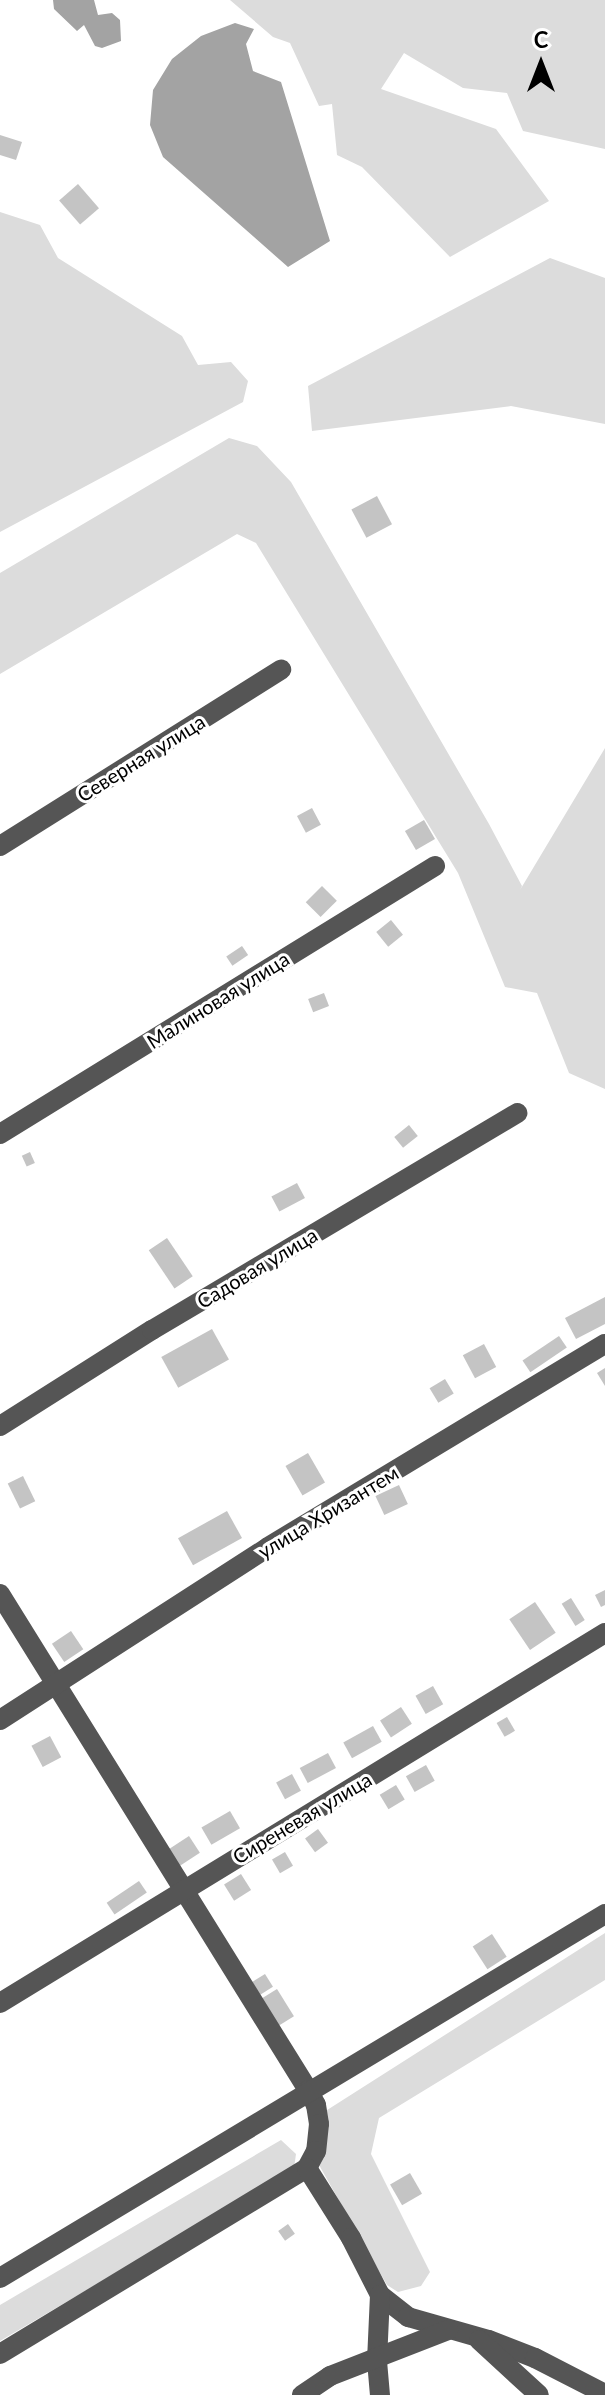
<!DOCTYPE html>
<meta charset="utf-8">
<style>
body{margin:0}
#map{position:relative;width:605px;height:2395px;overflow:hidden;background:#fff;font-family:Lato,sans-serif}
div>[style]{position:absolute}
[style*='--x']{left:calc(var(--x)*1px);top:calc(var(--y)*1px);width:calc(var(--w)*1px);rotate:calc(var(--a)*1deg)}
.green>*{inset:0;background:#dcdcdc}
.water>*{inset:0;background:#a3a3a3}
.building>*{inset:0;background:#c4c4c4;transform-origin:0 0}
.minor>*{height:20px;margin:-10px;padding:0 10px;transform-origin:10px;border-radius:10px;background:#555}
span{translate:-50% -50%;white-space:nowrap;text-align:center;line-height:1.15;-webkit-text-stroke:6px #fff;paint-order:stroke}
.street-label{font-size:20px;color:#000}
.north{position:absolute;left:501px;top:24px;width:80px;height:80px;-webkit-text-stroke:6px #fff;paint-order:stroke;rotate:0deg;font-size:22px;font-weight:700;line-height:32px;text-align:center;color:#000}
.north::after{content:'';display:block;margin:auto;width:28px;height:36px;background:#000;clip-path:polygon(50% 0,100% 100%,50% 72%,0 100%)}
</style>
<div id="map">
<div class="green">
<div style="clip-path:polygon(230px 0,605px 0,605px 149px,523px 131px,507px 93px,463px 88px,404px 53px,381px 89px,496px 129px,549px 201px,450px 257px,362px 167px,337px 155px,332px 104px,319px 106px,290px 43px,273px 37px)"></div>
<div style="clip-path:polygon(0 212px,40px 225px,58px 258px,182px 336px,198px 365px,231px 362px,248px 381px,243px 402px,0 532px)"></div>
<div style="clip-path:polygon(550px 258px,605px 278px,605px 424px,511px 406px,312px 431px,308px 386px)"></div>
<div style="clip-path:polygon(229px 438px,257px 446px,291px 482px,489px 824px,522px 886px,520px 890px,605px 748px,605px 1089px,569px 1073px,537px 993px,505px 987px,458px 873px,256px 543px,237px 534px,0 674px,0 573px)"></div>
<div style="clip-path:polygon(605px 1933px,605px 1980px,379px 2118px,371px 2154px,430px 2272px,421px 2286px,398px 2292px,387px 2285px,319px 2165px,324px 2112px)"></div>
<div style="clip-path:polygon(281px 2140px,296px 2154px,294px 2168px,0 2341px,0 2305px)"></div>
</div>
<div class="water">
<div style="clip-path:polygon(53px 0,94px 0,98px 15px,112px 13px,120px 20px,121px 41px,102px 48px,95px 46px,84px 25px,77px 31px,54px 9px)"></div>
<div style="clip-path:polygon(235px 23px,254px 29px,246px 44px,253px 71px,281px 82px,330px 241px,288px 267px,163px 157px,150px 125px,153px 90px,172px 59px,201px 36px)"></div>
</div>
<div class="building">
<div style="clip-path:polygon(0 135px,22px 142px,16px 160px,0 155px)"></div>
<div style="left:78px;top:184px;width:32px;height:25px;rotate:49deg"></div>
<div style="left:377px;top:496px;width:32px;height:29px;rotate:62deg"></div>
<div style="left:312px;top:808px;width:19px;height:17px;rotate:62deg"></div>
<div style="left:424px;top:820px;width:22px;height:22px;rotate:60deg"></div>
<div style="left:322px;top:886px;width:21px;height:23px;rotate:45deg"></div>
<div style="left:391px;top:920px;width:19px;height:19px;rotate:51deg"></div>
<div style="left:242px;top:946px;width:11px;height:19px;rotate:56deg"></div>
<div style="left:324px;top:993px;width:14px;height:17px;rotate:69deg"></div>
<div style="left:409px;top:1125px;width:14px;height:19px;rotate:51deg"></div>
<div style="left:30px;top:1152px;width:12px;height:9px;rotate:66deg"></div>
<div style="left:297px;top:1183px;width:17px;height:29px;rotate:62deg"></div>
<div style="left:167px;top:1238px;width:46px;height:22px;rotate:56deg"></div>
<div style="clip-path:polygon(605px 1297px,605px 1324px,576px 1339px,565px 1318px)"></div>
<div style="left:212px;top:1329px;width:35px;height:58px;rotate:61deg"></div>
<div style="left:559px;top:1336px;width:14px;height:44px;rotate:56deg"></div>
<div style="left:484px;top:1344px;width:26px;height:24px;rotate:62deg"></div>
<div style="clip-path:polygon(605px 1368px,605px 1386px,597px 1373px)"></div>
<div style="left:445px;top:1379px;width:17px;height:18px;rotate:59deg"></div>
<div style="left:308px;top:1453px;width:34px;height:26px;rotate:60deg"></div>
<div style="left:23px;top:1476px;width:28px;height:17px;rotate:64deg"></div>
<div style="left:399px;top:1485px;width:21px;height:26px;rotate:65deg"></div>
<div style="left:227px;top:1511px;width:31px;height:56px;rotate:61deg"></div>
<div style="clip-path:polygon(605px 1590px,605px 1605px,601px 1607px,595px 1595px)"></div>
<div style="left:571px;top:1598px;width:26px;height:11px;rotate:58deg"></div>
<div style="left:535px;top:1602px;width:37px;height:31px;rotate:56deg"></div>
<div style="left:71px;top:1631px;width:22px;height:23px;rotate:56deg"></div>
<div style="left:433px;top:1686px;width:21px;height:20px;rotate:61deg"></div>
<div style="left:401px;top:1707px;width:20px;height:25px;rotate:57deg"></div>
<div style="left:507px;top:1717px;width:16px;height:12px;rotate:60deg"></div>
<div style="left:373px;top:1726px;width:18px;height:34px;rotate:61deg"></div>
<div style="left:50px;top:1736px;width:24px;height:21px;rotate:62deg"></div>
<div style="left:328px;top:1753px;width:17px;height:32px;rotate:62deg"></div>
<div style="left:426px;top:1765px;width:18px;height:23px;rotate:61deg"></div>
<div style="left:292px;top:1774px;width:19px;height:18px;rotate:62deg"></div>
<div style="left:396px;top:1785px;width:17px;height:19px;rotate:59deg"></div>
<div style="left:230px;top:1811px;width:20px;height:33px;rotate:60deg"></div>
<div style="left:318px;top:1829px;width:17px;height:16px;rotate:54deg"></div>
<div style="left:189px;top:1836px;width:20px;height:31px;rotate:57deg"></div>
<div style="left:285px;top:1852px;width:16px;height:15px;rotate:60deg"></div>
<div style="left:241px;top:1874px;width:19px;height:20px;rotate:58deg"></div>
<div style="left:139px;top:1881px;width:14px;height:39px;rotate:56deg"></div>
<div style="left:492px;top:1934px;width:27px;height:23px;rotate:57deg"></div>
<div style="left:265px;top:1974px;width:15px;height:15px;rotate:58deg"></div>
<div style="left:277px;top:1989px;width:32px;height:20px;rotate:58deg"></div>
<div style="left:410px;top:2173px;width:24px;height:23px;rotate:60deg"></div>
<div style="left:288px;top:2224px;width:12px;height:12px;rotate:55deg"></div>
</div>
<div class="minor">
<div style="--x:0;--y:846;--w:332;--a:-32.1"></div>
<div style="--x:0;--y:1134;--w:511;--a:-31.64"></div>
<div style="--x:0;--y:1426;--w:180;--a:-32.3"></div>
<div style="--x:152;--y:1330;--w:425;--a:-30.7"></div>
<div style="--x:0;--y:1594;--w:584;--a:58.16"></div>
<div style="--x:308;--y:2090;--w:17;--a:62"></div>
<div style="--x:316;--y:2105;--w:19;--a:81"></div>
<div style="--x:319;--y:2124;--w:27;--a:96"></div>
<div style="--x:316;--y:2151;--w:19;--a:118"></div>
<div style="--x:307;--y:2168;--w:359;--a:148.8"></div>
<div style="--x:0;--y:1720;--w:319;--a:-32.8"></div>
<div style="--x:268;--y:1547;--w:393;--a:-31.1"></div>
<div style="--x:0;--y:2003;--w:709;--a:-31.45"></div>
<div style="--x:307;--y:2168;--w:83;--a:57.8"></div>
<div style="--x:351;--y:2238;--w:64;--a:63"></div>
<div style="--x:380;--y:2295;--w:36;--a:38"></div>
<div style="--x:408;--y:2317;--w:84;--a:15.9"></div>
<div style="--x:489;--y:2340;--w:49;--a:21.4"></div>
<div style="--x:535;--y:2358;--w:79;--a:27.2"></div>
<div style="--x:0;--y:2278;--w:706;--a:-31.03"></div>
<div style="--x:380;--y:2295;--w:66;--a:92.6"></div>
<div style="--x:377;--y:2361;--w:34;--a:85"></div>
<div style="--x:479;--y:2340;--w:81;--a:42.5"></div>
<div style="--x:302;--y:2395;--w:34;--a:-34"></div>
<div style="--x:330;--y:2376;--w:127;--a:-21.3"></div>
</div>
<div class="street-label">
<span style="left:141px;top:758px;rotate:-32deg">Северная улица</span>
<span style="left:218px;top:1000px;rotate:-32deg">Малиновая улица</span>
<span style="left:257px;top:1268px;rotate:-31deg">Садовая улица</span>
<span style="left:328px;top:1512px;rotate:-31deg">улица Хризантем</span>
<span style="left:302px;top:1818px;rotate:-31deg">Сиреневая улица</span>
</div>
<div class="north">С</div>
</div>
